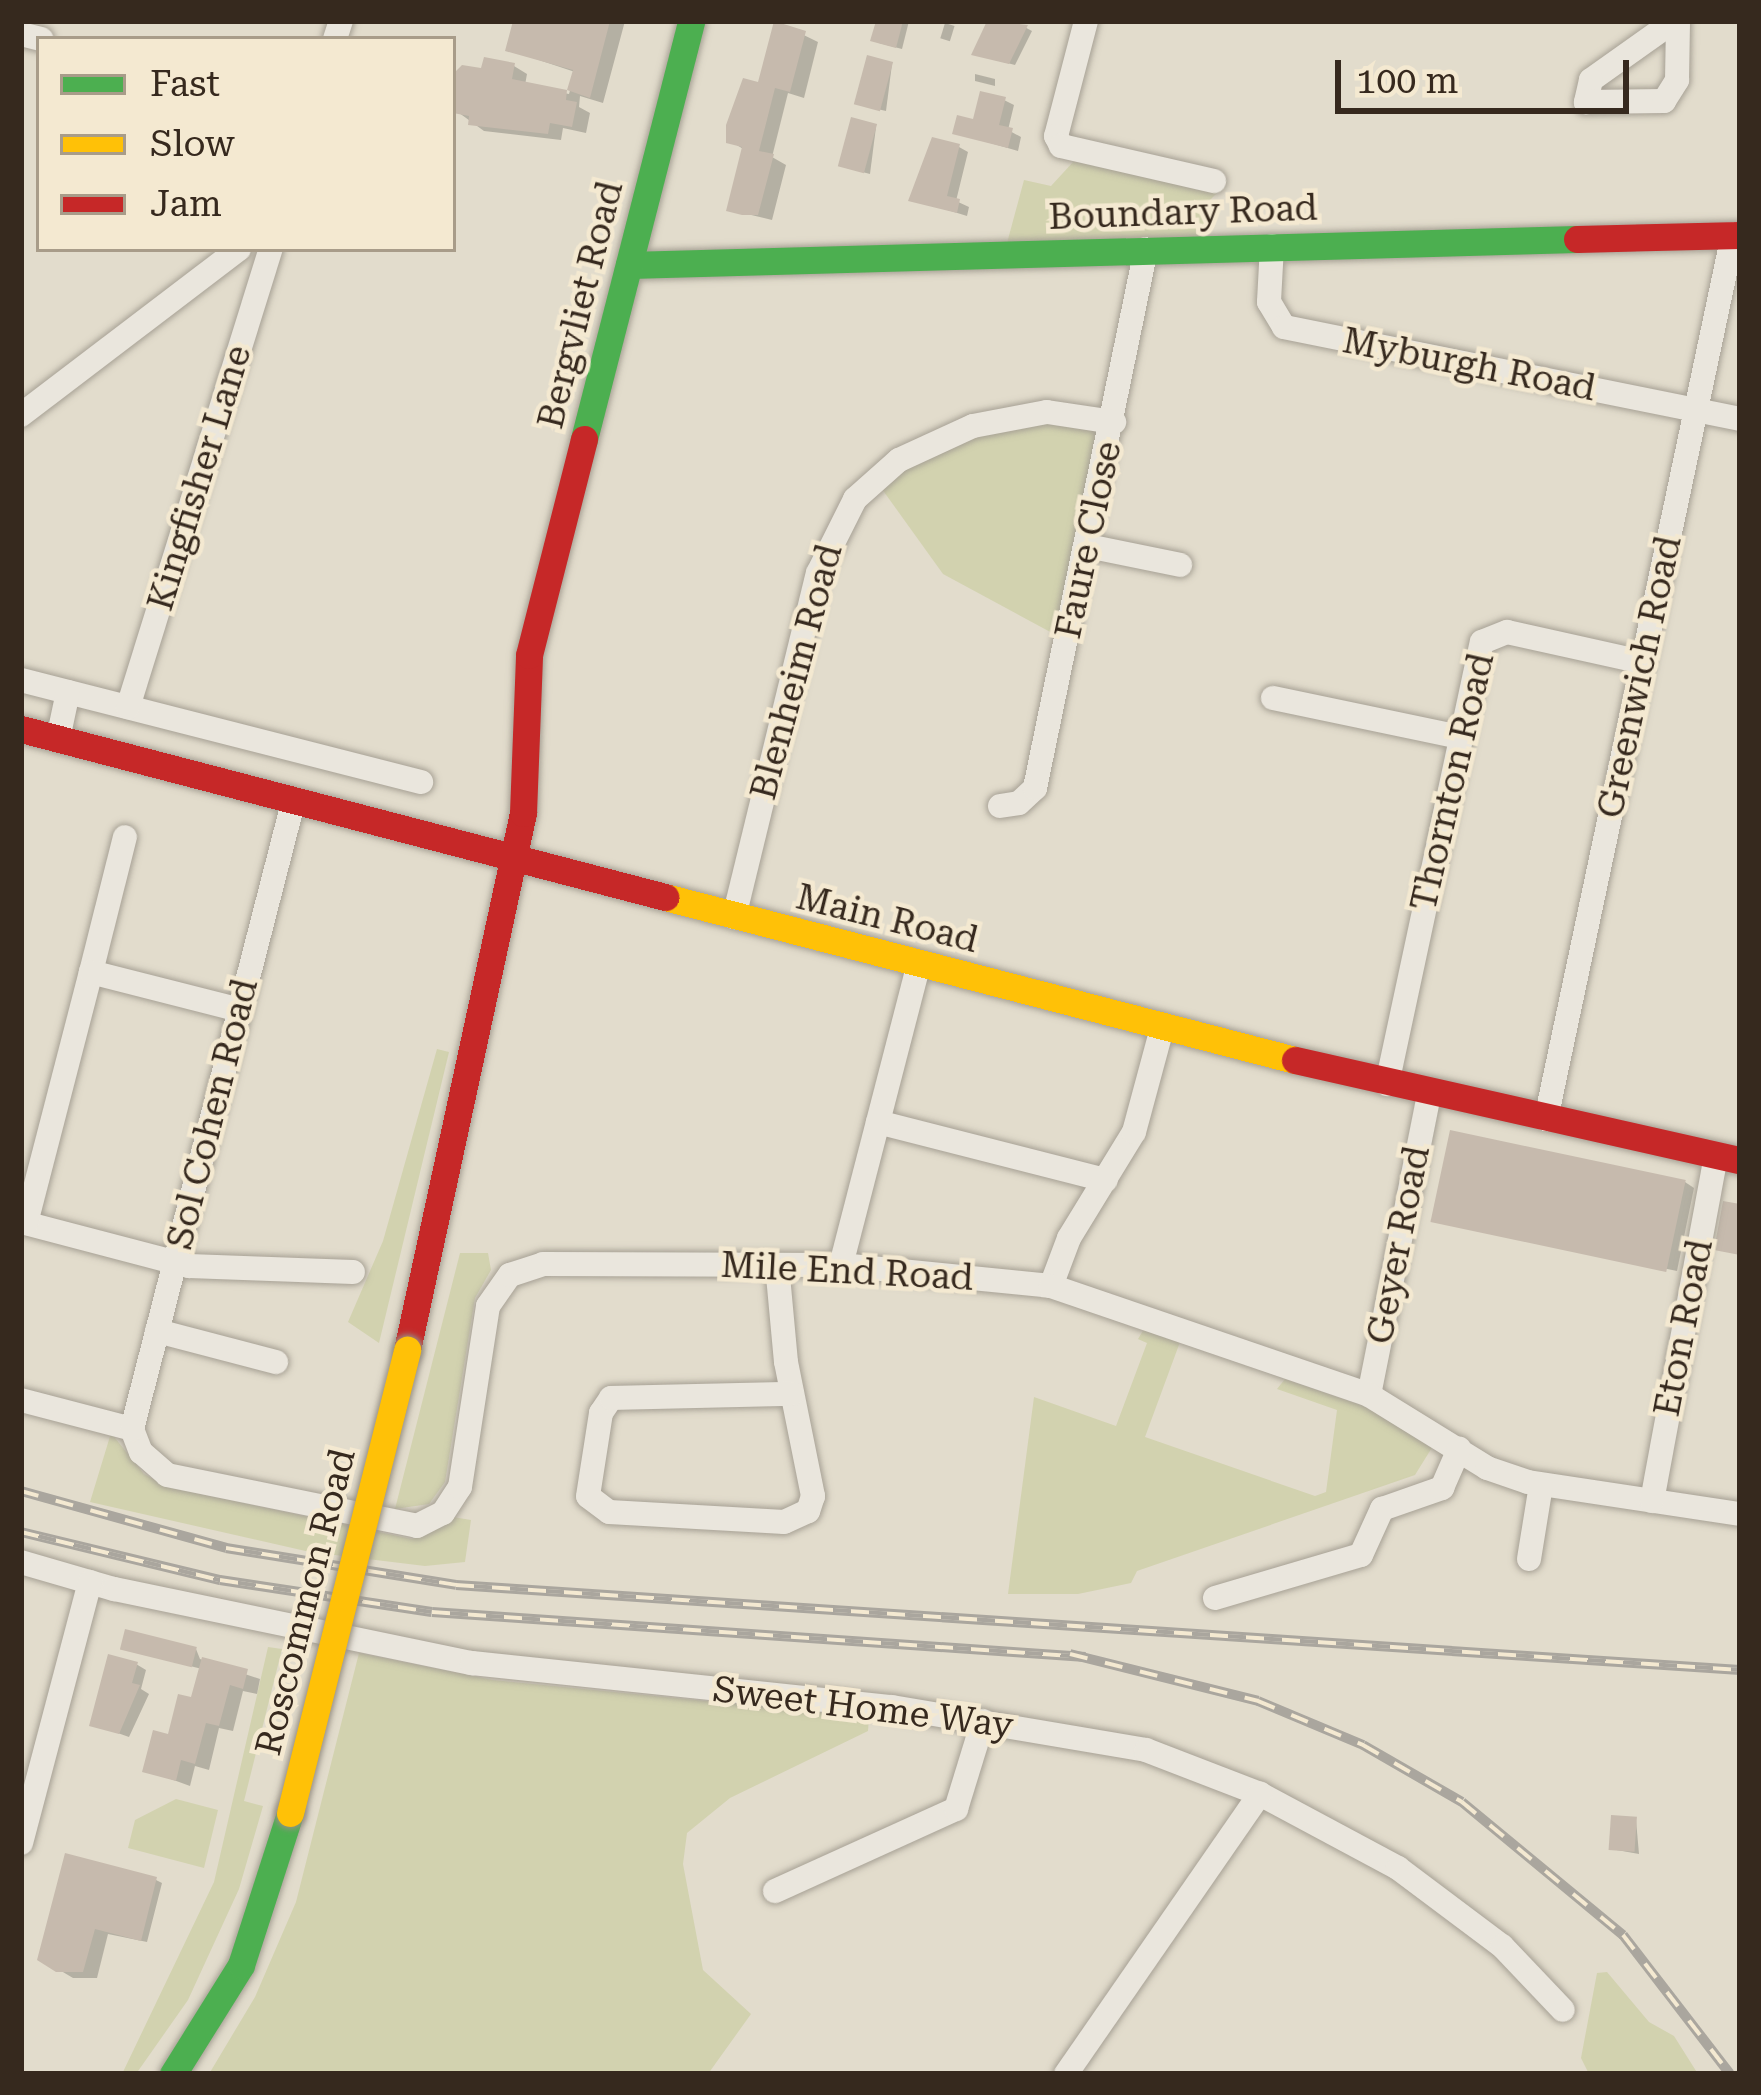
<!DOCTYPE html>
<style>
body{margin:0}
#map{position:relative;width:1761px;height:2095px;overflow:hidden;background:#e2dccc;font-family:"Roboto Serif",serif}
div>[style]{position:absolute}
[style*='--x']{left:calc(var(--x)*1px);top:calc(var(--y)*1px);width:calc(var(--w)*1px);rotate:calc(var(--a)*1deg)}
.green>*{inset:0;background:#d2d2af}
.shadow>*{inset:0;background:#0003;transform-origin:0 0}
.building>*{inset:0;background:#c6baad;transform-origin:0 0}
.roads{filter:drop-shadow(0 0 3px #a7a195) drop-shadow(0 0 3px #a7a195)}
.street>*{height:24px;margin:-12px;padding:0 12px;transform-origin:12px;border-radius:12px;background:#eae6dd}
.fast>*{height:27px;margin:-13.5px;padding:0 13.5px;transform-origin:13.5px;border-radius:13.5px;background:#4caf50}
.slow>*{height:27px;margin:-13.5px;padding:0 13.5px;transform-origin:13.5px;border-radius:13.5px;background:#ffc107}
.jam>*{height:27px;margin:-13.5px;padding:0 13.5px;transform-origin:13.5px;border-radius:13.5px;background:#c62828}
.rail>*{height:10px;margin-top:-5px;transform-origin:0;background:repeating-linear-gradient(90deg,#f4e9d1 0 18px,#aaa69e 0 36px);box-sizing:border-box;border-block:3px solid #aaa69e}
.bridges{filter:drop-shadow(0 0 3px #979085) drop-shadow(0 0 3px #979085)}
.slow-bridge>*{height:27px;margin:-13.5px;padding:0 13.5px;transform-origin:13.5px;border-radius:13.5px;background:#ffc107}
span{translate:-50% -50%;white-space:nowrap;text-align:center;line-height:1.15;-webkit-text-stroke:9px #f4e9d1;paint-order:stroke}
.street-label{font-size:36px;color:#36291e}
.frame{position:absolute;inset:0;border:24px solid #36291e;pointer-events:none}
.legend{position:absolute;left:36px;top:36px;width:420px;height:216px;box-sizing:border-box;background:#f4e9d1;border:3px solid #a89c89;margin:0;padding:15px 21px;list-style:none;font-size:36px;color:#36291e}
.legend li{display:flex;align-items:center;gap:24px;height:60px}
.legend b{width:60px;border:3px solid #a89c89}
.scale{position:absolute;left:1335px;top:60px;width:294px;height:54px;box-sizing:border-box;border:6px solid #36291e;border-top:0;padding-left:15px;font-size:36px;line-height:42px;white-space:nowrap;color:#36291e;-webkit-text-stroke:9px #f4e9d1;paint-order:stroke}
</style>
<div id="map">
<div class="green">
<div style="clip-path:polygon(1074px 161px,1221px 189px,1204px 206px,1204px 238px,1007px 243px,1024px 180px,1051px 186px)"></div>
<div style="clip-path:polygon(1114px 422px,1067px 641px,943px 574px,874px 478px,973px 426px)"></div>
<div style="clip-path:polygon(437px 1049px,449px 1052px,379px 1343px,348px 1322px,383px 1241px)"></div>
<div style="clip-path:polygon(460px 1253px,488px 1253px,491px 1270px,475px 1298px,445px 1482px,429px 1504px,395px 1509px)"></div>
<div style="clip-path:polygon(1144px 1329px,1180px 1342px,1145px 1437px,1315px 1496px,1326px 1492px,1337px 1410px,1277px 1389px,1285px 1379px,1366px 1407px,1433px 1446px,1415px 1475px,1137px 1571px,1131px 1583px,1078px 1594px,1008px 1594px,1034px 1397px,1116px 1426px,1147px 1343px,1138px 1339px)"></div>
<div style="clip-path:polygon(111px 1433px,144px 1474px,168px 1487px,412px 1539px,453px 1517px,471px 1520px,465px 1562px,425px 1566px,310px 1552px,90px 1502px)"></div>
<div style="clip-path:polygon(268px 1647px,282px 1649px,244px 1801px,263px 1806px,239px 1889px,188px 2000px,136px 2074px,122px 2074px,214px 1882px)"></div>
<div style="clip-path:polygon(359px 1653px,493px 1680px,869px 1717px,868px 1731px,730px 1798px,687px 1833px,683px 1864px,703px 1970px,751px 2014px,708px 2074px,209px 2074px,255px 1997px,296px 1902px)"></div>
<div style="clip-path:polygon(176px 1799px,218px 1810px,204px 1868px,128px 1848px,135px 1820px)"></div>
<div style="clip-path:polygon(1607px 1972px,1649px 2022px,1674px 2036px,1698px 2074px,1589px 2074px,1581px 2058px,1597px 1973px)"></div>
</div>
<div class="shadow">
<div style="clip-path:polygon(518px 21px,625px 21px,603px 103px,580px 96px,579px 107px,590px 113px,586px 133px,563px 128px,561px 140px,484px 131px,455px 110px,453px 76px,514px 66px,527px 74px,525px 85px,569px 94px,575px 72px,509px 50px)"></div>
<div style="clip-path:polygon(879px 21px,909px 21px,902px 49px,879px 43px)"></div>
<div style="clip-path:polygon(1013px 21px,1032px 31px,1015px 65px,980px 56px,990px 22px)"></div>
<div style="clip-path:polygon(777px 22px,818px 42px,804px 98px,788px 93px,772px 157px,786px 165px,772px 220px,730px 210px,745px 150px,730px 141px,760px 86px)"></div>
<div style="left:945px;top:23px;width:10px;height:16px;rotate:17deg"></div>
<div style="clip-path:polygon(892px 64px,886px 111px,864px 106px)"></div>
<div style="clip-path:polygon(975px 74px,995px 79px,995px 86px,975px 81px)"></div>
<div style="clip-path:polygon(1004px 100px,1014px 105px,1008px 130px,1021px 137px,1018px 151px,956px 133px)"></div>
<div style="clip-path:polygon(876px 127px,870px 174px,847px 168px)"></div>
<div style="clip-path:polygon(959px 147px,968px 152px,956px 201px,969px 207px,967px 216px,912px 199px)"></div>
<div style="clip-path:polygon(1685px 1182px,1694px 1188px,1677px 1271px,1430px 1220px)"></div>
<div style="clip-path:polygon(196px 1649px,200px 1659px,260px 1679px,257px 1694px,243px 1691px,233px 1731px,219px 1728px,209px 1770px,195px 1766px,190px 1786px,146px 1770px,193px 1701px,202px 1669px,130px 1651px)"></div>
<div style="clip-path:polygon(136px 1664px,146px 1670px,141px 1689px,149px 1694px,129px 1737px,92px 1724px)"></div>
<div style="clip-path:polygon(1636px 1820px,1639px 1854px,1611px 1849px)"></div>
<div style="clip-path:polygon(156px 1880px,162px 1883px,147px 1942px,108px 1934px,97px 1978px,73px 1978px,41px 1959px)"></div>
</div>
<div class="building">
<div style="clip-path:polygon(513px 21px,610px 21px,590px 98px,567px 90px,573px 70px,505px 51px)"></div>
<div style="clip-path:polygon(774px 21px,806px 31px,790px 92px,775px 88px,759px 151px,774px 154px,758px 215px,742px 215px,726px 211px,742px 147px,726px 143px,726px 125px,743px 78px,758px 82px)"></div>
<div style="clip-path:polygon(876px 21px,903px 21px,896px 48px,870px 41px)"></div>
<div style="clip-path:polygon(987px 21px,1028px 25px,1009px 64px,971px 55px)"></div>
<div style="left:867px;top:55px;width:27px;height:51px;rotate:15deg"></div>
<div style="clip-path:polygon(484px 57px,515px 63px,512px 79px,567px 90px,566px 100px,577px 102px,572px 127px,550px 123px,548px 134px,468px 125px,469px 116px,453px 113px,453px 74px,462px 65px,481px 68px)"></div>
<div style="clip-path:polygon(980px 91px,1006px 97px,999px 125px,1013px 128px,1008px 148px,952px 134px,957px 115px,973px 119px)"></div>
<div style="left:851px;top:117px;width:27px;height:51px;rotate:15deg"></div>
<div style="clip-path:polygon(932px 137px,960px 144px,947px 196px,960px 199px,957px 213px,908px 201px)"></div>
<div style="left:1450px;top:1130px;width:241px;height:94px;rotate:12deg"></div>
<div style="clip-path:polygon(1723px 1201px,1740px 1204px,1740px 1255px,1714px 1250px)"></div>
<div style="left:125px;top:1629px;width:74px;height:21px;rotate:14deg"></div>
<div style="clip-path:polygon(108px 1654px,138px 1662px,132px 1683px,140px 1685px,119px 1734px,89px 1726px)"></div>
<div style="clip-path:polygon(202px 1657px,248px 1669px,243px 1689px,230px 1685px,219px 1726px,206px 1723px,195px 1764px,181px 1760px,176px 1781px,142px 1772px,153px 1730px,168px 1734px,178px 1694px,191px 1697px)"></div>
<div style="left:1611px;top:1815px;width:26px;height:35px;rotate:4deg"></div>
<div style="clip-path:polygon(65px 1853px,157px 1877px,141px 1941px,95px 1929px,83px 1972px,56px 1972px,37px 1960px)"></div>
</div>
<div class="roads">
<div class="street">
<div style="--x:1086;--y:21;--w:119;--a:104.6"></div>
<div style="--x:1056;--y:136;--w:11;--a:63"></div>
<div style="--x:1061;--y:146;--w:157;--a:12.9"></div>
<div style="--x:1674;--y:21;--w:102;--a:144.6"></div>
<div style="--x:1591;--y:80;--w:23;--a:103"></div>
<div style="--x:1586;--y:102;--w:78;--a:-0.7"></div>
<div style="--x:1664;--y:101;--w:25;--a:-58"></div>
<div style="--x:1677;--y:80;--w:59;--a:-89"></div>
<div style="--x:21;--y:34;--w:21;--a:14"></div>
<div style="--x:335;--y:39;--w:19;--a:-72"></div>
<div style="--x:1272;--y:246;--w:56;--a:93.1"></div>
<div style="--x:1269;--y:302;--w:29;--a:59"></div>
<div style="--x:1284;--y:327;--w:465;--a:11.4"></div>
<div style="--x:21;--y:415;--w:274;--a:-37.3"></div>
<div style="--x:1087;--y:546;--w:95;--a:11.5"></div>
<div style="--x:21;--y:680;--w:413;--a:14.3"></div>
<div style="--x:1273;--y:698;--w:191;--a:11.8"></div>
<div style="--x:128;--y:707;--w:480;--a:-72.7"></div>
<div style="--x:58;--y:739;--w:48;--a:-78"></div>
<div style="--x:1000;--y:806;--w:19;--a:-9"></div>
<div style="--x:1019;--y:803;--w:22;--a:-43"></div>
<div style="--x:1035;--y:788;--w:550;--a:-78.36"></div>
<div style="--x:734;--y:917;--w:354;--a:-76.3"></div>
<div style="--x:818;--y:573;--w:83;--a:-63.4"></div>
<div style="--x:855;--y:499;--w:59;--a:-41.6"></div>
<div style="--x:899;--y:460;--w:81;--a:-24.7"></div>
<div style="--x:973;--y:426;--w:75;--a:-10.7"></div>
<div style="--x:1047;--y:412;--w:68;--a:8.5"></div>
<div style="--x:91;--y:972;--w:139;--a:-75.9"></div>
<div style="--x:1387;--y:1084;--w:452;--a:-77.9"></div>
<div style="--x:1482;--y:642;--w:27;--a:-22"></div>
<div style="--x:1507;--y:632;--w:138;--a:12.5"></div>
<div style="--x:1546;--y:1119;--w:904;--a:-78.06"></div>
<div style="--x:878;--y:1122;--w:235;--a:14.3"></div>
<div style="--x:21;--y:1222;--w:174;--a:14.7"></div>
<div style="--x:189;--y:1266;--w:164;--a:2.1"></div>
<div style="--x:26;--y:1223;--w:259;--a:-75.5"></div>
<div style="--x:91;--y:972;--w:154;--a:14.3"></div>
<div style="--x:777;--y:1265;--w:97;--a:84.7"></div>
<div style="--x:786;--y:1362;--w:137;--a:78.6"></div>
<div style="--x:813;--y:1496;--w:16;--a:108"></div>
<div style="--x:808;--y:1511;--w:26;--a:155"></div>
<div style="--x:784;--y:1522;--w:175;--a:-176.7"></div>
<div style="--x:609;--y:1512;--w:26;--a:-143"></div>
<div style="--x:588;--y:1496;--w:84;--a:-81.1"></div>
<div style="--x:601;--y:1413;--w:18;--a:-56"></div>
<div style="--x:611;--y:1398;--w:181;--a:-1.3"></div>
<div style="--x:841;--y:1265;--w:312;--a:-75.5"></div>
<div style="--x:1051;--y:1286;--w:51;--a:-69.4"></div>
<div style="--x:1069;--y:1238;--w:124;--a:-58.5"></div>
<div style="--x:1134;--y:1132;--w:108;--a:-74.9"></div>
<div style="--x:157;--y:1331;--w:123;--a:14.6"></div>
<div style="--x:1369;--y:1395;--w:307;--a:-78.7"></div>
<div style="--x:21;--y:1400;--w:115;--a:14.6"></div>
<div style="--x:132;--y:1429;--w:25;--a:69"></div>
<div style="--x:141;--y:1452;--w:35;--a:41"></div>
<div style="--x:167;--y:1475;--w:255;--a:11.5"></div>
<div style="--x:417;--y:1526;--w:29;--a:-27"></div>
<div style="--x:443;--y:1513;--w:31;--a:-57"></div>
<div style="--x:460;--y:1487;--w:183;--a:-81.2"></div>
<div style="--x:488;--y:1306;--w:38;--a:-55"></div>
<div style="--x:510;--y:1275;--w:35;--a:-18"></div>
<div style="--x:543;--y:1264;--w:298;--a:0.2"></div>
<div style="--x:841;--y:1265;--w:211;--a:5.7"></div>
<div style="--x:1051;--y:1286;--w:336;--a:18.9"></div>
<div style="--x:1369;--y:1395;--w:139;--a:31.7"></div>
<div style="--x:1487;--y:1468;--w:43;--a:18.9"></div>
<div style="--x:1528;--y:1482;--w:214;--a:8.6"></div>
<div style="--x:132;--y:1429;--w:650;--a:-75.58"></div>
<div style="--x:1652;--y:1501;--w:352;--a:-79.5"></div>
<div style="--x:1529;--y:1559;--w:75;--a:-80.8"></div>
<div style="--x:21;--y:1562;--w:97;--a:16.2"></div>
<div style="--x:114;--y:1589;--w:366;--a:11.7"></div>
<div style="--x:472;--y:1663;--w:422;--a:6"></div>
<div style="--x:892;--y:1707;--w:258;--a:9.6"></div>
<div style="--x:1146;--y:1750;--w:122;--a:21.1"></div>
<div style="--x:1260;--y:1794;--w:157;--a:28.2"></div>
<div style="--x:1398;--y:1868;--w:130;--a:36.9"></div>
<div style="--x:1502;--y:1946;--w:88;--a:46.4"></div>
<div style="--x:1215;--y:1598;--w:152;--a:-16.4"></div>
<div style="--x:1361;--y:1555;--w:51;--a:-65.5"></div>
<div style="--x:1382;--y:1509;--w:64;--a:-19.3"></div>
<div style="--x:1442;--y:1488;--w:43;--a:-66.4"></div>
<div style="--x:21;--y:1843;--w:270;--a:-75.2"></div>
<div style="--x:775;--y:1891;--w:199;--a:-24.4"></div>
<div style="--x:956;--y:1809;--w:92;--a:-72.9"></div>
<div style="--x:1066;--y:2074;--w:341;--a:-55.3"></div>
</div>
<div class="fast">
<div style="--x:629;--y:265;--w:948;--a:-1.57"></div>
<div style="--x:584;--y:439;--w:431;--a:-75.6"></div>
<div style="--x:173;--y:2074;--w:128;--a:-58"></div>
<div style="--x:241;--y:1965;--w:160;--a:-72.1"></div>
</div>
<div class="slow">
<div style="--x:665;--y:897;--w:651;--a:14.51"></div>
</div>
<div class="jam">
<div style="--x:1577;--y:239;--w:163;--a:-1.4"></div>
<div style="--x:21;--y:729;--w:666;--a:14.62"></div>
<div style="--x:1295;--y:1060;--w:456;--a:12.7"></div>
<div style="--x:407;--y:1350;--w:549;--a:-77.81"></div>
<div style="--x:523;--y:813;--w:158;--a:-87.8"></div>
<div style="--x:529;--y:655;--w:223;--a:-75.7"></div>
</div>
</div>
<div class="rail">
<div style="--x:21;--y:1491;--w:213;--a:15.5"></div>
<div style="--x:226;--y:1548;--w:233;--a:9.1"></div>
<div style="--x:456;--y:1585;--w:1287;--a:3.79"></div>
<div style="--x:21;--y:1532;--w:205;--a:13.6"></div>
<div style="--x:220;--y:1580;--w:214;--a:8.6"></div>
<div style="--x:432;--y:1612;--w:655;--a:3.94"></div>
<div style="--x:1070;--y:1654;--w:194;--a:14"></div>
<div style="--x:1258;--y:1701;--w:114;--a:22.7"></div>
<div style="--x:1363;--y:1745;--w:114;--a:29.9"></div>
<div style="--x:1462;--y:1802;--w:209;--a:39.6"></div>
<div style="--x:1623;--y:1935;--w:175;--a:52.4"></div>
</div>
<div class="bridges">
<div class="slow-bridge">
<div style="--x:290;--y:1813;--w:478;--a:-75.8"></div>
</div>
</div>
<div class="street-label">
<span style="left:1183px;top:213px;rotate:-2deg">Boundary Road</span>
<span style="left:581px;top:305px;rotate:-76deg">Bergvliet Road</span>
<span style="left:1469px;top:365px;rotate:11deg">Myburgh Road</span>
<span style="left:200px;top:478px;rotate:-73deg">Kingfisher Lane</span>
<span style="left:1089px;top:540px;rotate:-78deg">Faure Close</span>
<span style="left:797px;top:672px;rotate:-75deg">Blenheim Road</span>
<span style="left:1640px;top:677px;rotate:-78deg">Greenwich Road</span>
<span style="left:1453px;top:782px;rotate:-77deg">Thornton Road</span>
<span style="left:887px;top:919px;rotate:14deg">Main Road</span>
<span style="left:213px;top:1114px;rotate:-76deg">Sol Cohen Road</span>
<span style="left:1399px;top:1245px;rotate:-79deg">Geyer Road</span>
<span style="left:847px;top:1272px;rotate:3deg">Mile End Road</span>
<span style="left:1684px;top:1328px;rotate:-79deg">Eton Road</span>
<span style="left:306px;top:1602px;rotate:-76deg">Roscommon Road</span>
<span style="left:863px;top:1708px;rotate:7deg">Sweet Home Way</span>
</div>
<div class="frame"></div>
<ul class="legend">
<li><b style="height:15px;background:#4caf50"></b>Fast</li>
<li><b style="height:15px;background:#ffc107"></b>Slow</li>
<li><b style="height:15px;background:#c62828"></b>Jam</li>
</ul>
<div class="scale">100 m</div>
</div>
